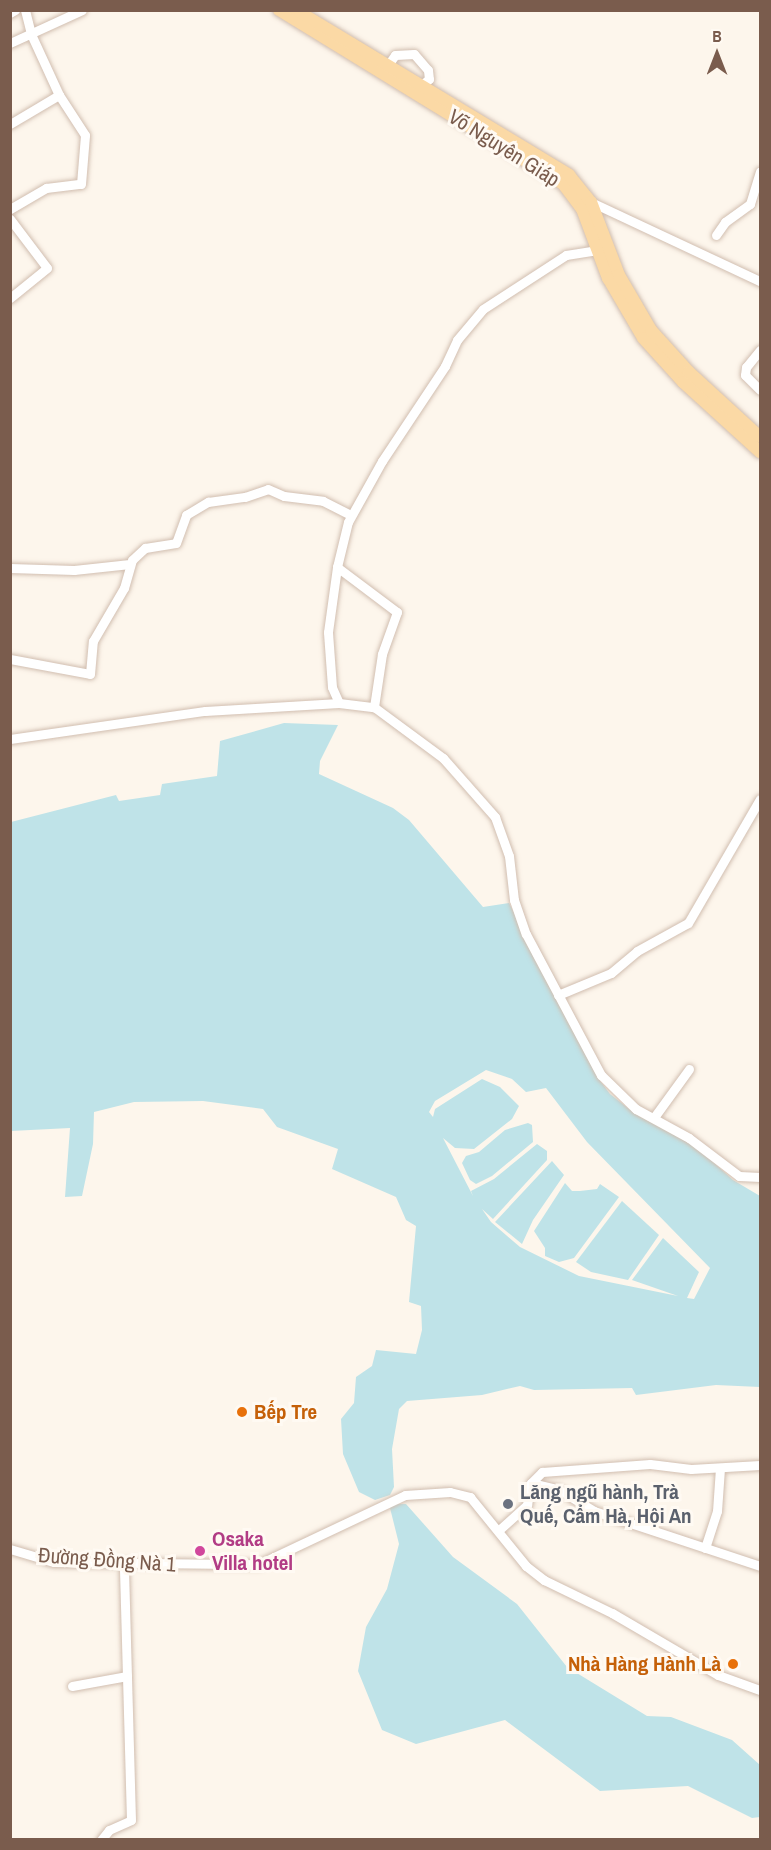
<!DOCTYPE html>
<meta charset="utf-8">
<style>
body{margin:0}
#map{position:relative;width:771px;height:1850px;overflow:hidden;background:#fdf6ec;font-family:"Archivo Narrow",sans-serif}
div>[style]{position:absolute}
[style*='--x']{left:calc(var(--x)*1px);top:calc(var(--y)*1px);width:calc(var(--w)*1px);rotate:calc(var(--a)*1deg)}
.water>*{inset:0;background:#bfe3e8}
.roads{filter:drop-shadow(0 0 2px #d1beb0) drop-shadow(0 0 2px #d1beb0)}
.minor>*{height:9px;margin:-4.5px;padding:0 4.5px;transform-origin:4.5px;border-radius:4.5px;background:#fff}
.major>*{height:12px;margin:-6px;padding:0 6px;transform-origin:6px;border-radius:6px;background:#fbd9a5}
.dots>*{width:16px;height:16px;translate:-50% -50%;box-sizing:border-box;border:3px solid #fffaf3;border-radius:50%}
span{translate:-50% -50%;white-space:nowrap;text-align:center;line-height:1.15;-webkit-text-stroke:6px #fffaf3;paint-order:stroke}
.street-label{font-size:21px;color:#7a5c4d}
.food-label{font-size:21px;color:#c56008;font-weight:700}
.left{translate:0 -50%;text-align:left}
.right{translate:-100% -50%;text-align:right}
.worship-label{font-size:21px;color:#5b616d;font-weight:700}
.hotel-label{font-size:21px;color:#b23c85;font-weight:700}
.frame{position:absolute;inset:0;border:12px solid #7a5c4d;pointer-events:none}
.north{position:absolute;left:687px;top:24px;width:60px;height:60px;-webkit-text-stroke:4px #fffaf3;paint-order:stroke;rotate:0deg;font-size:16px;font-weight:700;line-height:24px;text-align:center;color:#7a5c4d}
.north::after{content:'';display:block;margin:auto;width:21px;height:27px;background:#7a5c4d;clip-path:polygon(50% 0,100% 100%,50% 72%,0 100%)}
</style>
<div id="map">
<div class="water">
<div style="clip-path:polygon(evenodd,284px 723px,338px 725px,320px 761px,319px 774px,393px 808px,409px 820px,483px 907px,509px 903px,598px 1078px,610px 1094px,629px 1109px,658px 1122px,702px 1152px,733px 1180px,760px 1196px,760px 1387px,716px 1385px,636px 1395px,632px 1388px,534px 1390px,520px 1386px,482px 1395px,407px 1401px,399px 1409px,392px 1449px,394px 1487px,390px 1495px,375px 1500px,359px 1492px,343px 1454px,341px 1419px,354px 1403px,356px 1377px,372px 1366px,376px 1350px,416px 1354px,422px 1330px,421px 1306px,409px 1302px,416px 1226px,406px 1220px,396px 1197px,332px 1169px,338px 1149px,277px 1127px,263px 1109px,203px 1101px,134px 1102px,94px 1112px,93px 1144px,82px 1196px,65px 1197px,70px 1128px,11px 1131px,11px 822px,116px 795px,119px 801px,160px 795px,162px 784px,217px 776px,220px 741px,284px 723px,486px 1070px,512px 1079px,526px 1092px,546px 1088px,587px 1142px,710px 1268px,694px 1299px,687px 1298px,699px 1272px,663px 1238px,632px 1280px,678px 1296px,579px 1276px,520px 1247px,491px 1222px,482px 1209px,493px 1219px,547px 1160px,547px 1151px,537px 1144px,494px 1179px,471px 1191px,473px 1196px,443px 1138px,455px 1148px,474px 1149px,512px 1119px,519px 1106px,500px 1087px,482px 1079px,435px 1109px,433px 1117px,429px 1112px,435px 1101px,486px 1070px)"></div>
<div style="clip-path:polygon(528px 1123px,532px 1125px,533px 1142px,492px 1176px,476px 1184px,470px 1180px,462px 1163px,466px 1156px,479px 1152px,505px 1130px)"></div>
<div style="clip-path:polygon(552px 1161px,564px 1175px,533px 1220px,522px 1244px,495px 1222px)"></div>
<div style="clip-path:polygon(565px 1183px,572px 1191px,580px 1191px,597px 1189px,600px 1184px,619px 1197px,574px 1258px,559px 1262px,545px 1256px,545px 1248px,534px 1231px)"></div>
<div style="clip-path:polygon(622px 1201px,659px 1235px,628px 1280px,591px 1272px,576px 1262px)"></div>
<div style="clip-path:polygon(389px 1504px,406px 1504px,453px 1557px,517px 1604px,567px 1667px,647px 1716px,671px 1717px,732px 1740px,760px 1765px,760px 1817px,752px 1818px,688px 1786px,600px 1791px,505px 1720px,416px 1744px,382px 1730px,358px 1671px,366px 1627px,387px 1589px,399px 1544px)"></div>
</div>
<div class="roads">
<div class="minor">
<div style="--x:10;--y:13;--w:6;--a:-31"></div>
<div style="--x:10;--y:43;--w:79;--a:-24.6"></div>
<div style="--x:388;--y:65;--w:12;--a:-55"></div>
<div style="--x:395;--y:55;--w:19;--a:-3"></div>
<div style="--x:414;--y:54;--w:21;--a:49"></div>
<div style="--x:428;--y:70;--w:9;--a:84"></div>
<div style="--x:429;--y:79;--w:10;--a:143"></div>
<div style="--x:10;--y:124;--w:57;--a:-30.6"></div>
<div style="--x:591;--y:202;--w:187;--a:25.1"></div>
<div style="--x:10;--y:209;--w:42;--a:-30.3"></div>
<div style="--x:46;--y:188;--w:35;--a:-7"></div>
<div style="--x:81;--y:184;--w:49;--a:-85.3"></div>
<div style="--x:85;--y:135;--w:48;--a:-123"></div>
<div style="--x:59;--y:95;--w:67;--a:-114.7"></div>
<div style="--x:31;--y:34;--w:25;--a:-104"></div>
<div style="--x:10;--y:219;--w:61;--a:52.9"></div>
<div style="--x:47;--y:268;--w:48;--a:141"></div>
<div style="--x:716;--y:235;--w:16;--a:-55"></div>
<div style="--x:725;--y:222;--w:31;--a:-36"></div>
<div style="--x:750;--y:204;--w:34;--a:-73"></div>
<div style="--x:760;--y:350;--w:22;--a:129"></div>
<div style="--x:746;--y:367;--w:8;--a:97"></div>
<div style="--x:745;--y:375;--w:21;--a:45"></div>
<div style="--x:337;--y:567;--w:75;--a:36.9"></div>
<div style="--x:397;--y:612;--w:45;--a:109.7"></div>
<div style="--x:382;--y:654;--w:54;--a:98.6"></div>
<div style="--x:10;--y:568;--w:64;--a:1.8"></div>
<div style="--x:74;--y:570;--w:56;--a:-6.1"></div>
<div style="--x:10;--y:659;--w:81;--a:10.6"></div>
<div style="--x:90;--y:674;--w:33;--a:-85"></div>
<div style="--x:93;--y:641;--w:61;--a:-59.7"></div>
<div style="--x:124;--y:588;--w:29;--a:-74"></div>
<div style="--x:132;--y:560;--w:18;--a:-43"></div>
<div style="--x:145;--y:548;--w:31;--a:-9"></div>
<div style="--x:176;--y:543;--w:30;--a:-70"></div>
<div style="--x:186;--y:515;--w:26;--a:-31"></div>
<div style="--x:208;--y:502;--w:37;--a:-8"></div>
<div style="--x:245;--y:497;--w:24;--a:-19"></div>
<div style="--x:268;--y:489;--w:17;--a:24"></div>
<div style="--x:284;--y:496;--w:39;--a:7"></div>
<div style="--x:323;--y:501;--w:31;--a:27"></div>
<div style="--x:339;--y:703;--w:17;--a:-114"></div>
<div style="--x:332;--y:687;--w:55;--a:-94.2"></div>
<div style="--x:328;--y:632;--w:66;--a:-82.1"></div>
<div style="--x:337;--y:567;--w:46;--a:-76.3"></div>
<div style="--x:348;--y:522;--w:70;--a:-60.9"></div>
<div style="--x:382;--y:461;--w:114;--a:-56.4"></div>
<div style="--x:445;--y:366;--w:29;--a:-65"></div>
<div style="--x:457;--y:340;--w:40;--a:-50"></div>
<div style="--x:483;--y:309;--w:99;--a:-33"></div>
<div style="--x:566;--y:255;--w:32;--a:-9"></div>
<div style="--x:10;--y:739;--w:197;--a:-8.2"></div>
<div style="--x:205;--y:711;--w:134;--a:-3.4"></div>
<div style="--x:339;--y:703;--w:35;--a:7"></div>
<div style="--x:374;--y:707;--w:86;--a:36.5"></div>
<div style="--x:443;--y:758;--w:79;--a:48.6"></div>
<div style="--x:495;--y:817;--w:41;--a:70.3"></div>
<div style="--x:509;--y:856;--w:44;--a:83.5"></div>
<div style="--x:514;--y:900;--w:36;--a:71"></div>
<div style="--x:526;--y:934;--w:160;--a:62"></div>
<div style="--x:601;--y:1075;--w:49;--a:44.2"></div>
<div style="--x:636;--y:1109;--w:60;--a:28.7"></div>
<div style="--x:689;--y:1138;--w:63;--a:37.2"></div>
<div style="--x:739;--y:1176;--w:21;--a:3"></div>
<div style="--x:558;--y:995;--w:57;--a:-22.5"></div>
<div style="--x:611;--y:973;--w:34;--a:-40"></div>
<div style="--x:637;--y:951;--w:58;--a:-28.8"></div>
<div style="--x:688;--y:923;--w:143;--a:-59.9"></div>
<div style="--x:655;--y:1116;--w:58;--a:-54.1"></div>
<div style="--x:531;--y:1483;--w:28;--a:13"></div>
<div style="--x:558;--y:1489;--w:42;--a:31.4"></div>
<div style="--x:594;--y:1511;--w:175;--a:18.3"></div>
<div style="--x:499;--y:1530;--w:38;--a:-42"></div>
<div style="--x:527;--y:1505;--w:22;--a:-80"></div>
<div style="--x:531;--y:1483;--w:16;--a:-45"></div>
<div style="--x:542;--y:1472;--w:108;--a:-4.2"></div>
<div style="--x:650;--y:1464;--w:41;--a:7"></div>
<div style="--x:691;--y:1469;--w:69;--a:-3.3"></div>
<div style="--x:705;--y:1548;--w:39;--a:-72"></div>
<div style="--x:717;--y:1511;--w:43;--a:-86"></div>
<div style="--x:10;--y:1549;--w:46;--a:16.5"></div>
<div style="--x:54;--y:1562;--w:205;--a:0.6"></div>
<div style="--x:259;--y:1564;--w:161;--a:-25.3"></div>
<div style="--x:405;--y:1495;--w:45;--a:-3.8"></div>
<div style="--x:450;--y:1492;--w:21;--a:14"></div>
<div style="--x:470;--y:1497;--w:89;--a:50.9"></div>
<div style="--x:526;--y:1566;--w:23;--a:38"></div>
<div style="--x:544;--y:1580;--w:76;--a:25.9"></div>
<div style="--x:612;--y:1613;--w:123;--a:30.3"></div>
<div style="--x:718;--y:1675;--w:45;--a:19.7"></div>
<div style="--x:72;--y:1686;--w:56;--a:-10.3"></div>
<div style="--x:101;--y:1840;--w:13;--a:-51"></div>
<div style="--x:109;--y:1830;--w:24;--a:-24"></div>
<div style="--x:131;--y:1820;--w:256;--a:-91.6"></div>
</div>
<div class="major">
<div style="--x:279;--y:10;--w:333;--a:31.5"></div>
<div style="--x:563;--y:184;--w:31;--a:53"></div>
<div style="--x:582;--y:209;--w:74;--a:69.4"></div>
<div style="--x:608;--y:278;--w:69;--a:59.7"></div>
<div style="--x:643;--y:338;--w:59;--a:47.7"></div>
<div style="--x:683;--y:382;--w:104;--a:42.3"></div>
<div style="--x:296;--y:10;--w:319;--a:31.1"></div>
<div style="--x:569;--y:175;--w:35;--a:51"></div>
<div style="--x:591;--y:202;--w:78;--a:69"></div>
<div style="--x:619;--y:275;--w:64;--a:59.8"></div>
<div style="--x:651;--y:330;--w:57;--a:47.9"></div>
<div style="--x:689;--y:372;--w:96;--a:42.5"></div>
</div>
</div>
<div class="dots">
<div style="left:242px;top:1412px;background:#e8710a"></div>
<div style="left:508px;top:1504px;background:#6b7280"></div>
<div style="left:200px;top:1551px;background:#d1479c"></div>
<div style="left:733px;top:1664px;background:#e8710a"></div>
</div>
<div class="street-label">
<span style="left:504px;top:148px;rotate:32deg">Võ Nguyên Giáp</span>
<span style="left:107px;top:1560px;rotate:4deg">Đường Đồng Nà 1</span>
</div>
<div class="food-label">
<span class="left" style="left:254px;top:1412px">Bếp Tre</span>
<span class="right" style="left:721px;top:1664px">Nhà Hàng Hành Là</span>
</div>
<div class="worship-label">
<span class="left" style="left:520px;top:1504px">Lăng ngũ hành, Trà<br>Quế, Cẩm Hà, Hội An</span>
</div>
<div class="hotel-label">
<span class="left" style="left:212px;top:1551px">Osaka<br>Villa hotel</span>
</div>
<div class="frame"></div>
<div class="north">B</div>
</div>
